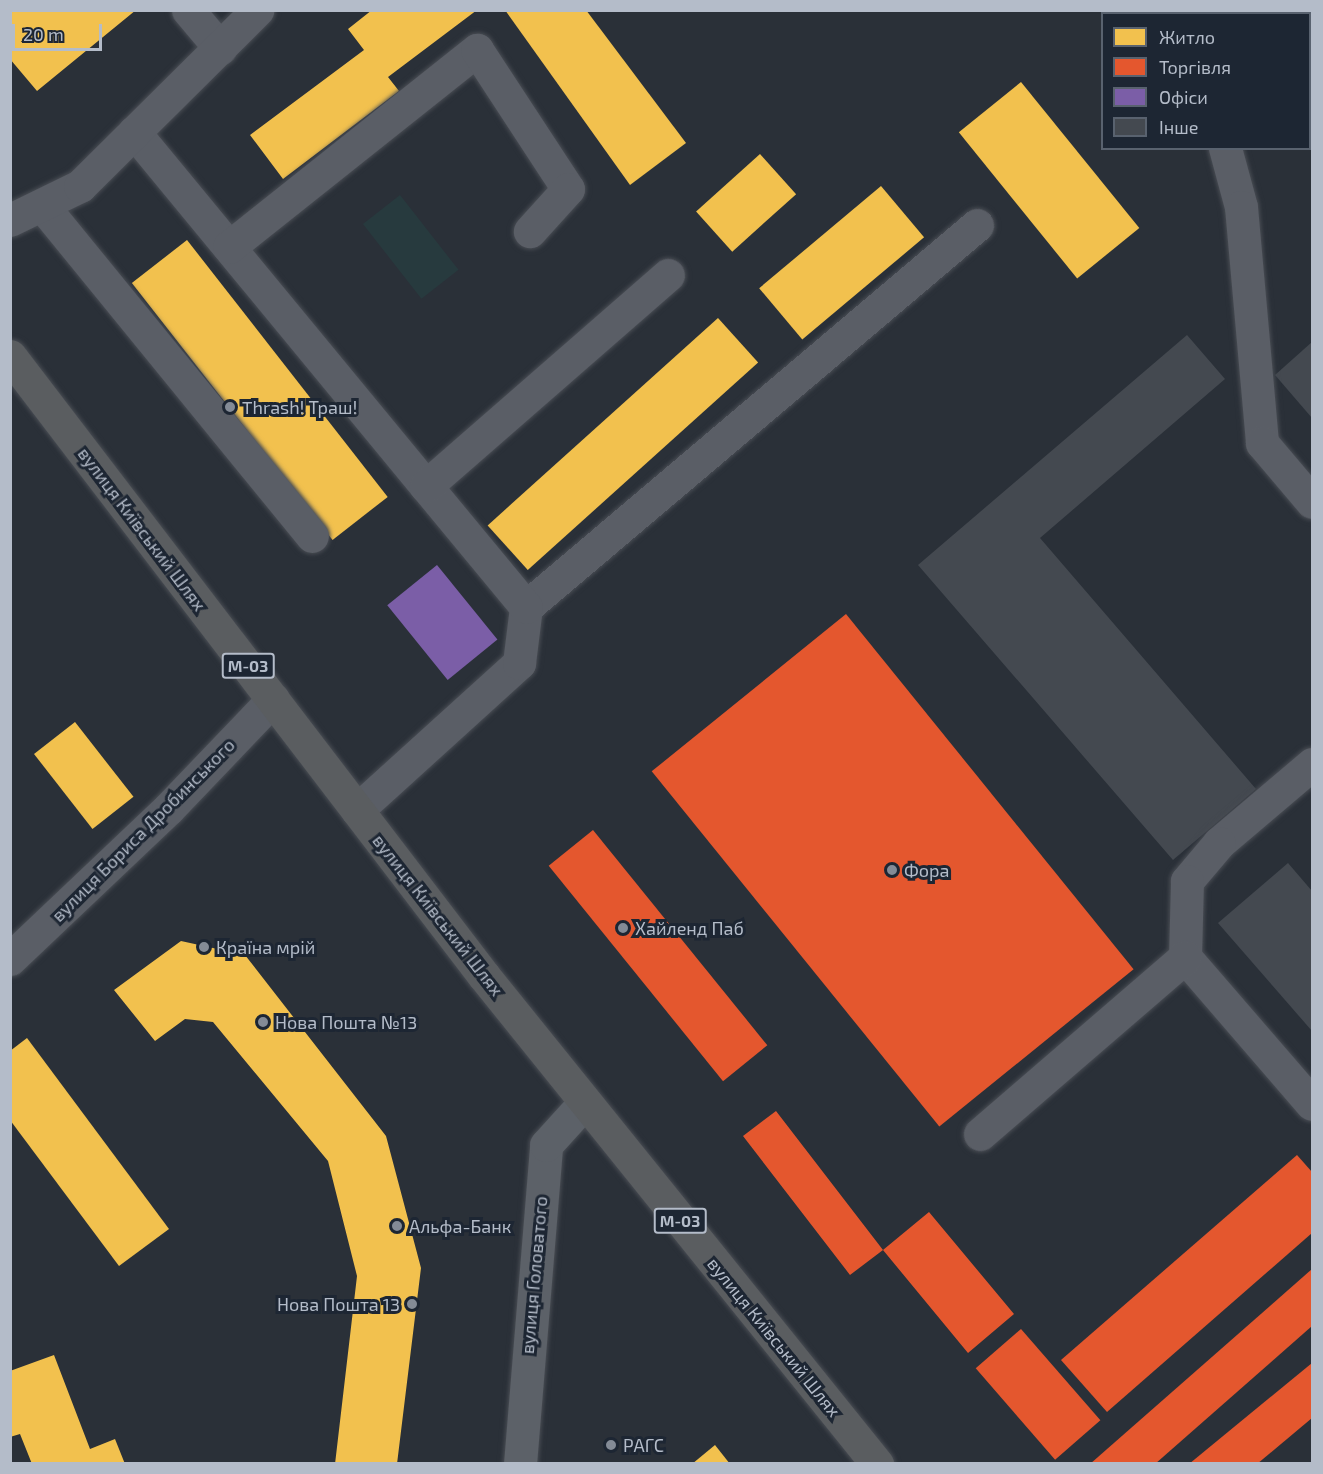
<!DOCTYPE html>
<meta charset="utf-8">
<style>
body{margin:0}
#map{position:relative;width:1323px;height:1474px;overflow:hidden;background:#2a3038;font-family:"Exo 2",sans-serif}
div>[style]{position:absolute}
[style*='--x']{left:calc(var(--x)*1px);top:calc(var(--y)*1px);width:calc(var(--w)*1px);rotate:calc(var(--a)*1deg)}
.green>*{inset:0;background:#273a3e;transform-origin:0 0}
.homes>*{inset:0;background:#f2c14e;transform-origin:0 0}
.shops>*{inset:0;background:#e4572e;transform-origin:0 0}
.offices>*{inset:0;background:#7b5ea7;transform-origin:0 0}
.building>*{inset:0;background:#444950}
.roads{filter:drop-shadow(0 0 2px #484c53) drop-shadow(0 0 2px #484c53)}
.minor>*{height:33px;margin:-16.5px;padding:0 16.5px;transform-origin:16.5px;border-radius:16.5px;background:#5a5e66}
.major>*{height:33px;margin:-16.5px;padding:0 16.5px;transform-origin:16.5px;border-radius:16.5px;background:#5c6168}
.highway>*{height:33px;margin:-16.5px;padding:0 16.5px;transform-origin:16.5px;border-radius:16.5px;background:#5a5d60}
.dots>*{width:16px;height:16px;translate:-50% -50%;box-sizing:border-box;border:3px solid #1d2633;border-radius:50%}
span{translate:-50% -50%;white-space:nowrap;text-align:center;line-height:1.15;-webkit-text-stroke:6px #1d2633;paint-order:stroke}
.shield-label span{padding:2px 4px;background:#1d2633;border:2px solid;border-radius:4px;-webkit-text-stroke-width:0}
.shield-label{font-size:16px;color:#b4bcc9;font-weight:700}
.poi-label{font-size:18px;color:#b4bcc9}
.left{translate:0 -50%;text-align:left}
.right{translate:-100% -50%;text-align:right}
.street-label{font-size:18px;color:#b4bcc9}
.frame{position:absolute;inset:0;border:12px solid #b4bcc9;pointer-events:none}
.legend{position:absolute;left:1101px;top:12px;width:210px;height:138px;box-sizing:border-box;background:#1d2633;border:2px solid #59626f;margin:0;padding:8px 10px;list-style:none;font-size:18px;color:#b4bcc9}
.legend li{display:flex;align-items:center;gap:12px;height:30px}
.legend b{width:30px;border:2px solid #59626f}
.scale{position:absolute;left:12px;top:24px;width:90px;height:27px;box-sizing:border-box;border:3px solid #b4bcc9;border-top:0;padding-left:8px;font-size:18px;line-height:21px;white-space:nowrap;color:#b4bcc9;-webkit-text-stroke:4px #1d2633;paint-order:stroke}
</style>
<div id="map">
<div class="green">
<div style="left:400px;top:195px;width:95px;height:47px;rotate:52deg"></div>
</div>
<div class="homes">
<div style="clip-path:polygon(10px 10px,48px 12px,136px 10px,37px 91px,10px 59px)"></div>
<div style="clip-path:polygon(372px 10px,477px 10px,388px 77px,399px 91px,283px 179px,250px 135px,364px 50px,348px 29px)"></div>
<div style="clip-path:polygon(505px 10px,586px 10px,686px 143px,630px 185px)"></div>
<div style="left:1021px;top:82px;width:188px;height:80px;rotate:51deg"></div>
<div style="left:760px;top:154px;width:54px;height:86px;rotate:48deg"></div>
<div style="left:881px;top:186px;width:67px;height:159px;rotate:50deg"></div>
<div style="left:187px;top:240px;width:326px;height:70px;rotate:52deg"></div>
<div style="left:718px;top:318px;width:60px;height:310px;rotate:48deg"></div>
<div style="left:75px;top:722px;width:95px;height:52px;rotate:52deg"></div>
<div style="clip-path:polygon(181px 941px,245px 955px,386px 1136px,421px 1268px,397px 1464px,335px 1464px,357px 1276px,328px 1161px,213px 1022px,185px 1019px,155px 1041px,114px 990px)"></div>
<div style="clip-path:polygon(27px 1038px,169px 1229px,119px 1266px,10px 1120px,10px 1051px)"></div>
<div style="clip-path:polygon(54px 1355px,90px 1449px,115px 1439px,125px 1464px,32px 1464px,20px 1434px,10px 1437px,10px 1371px)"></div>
<div style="clip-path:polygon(715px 1445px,730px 1464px,692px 1464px)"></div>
</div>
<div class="shops">
<div style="left:846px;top:614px;width:457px;height:250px;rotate:51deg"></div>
<div style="left:593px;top:830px;width:277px;height:57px;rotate:51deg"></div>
<div style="clip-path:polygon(776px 1111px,883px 1250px,929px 1212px,1014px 1314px,968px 1353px,883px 1250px,850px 1275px,743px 1136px)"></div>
<div style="clip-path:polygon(1297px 1155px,1312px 1172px,1312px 1233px,1107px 1412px,1061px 1360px)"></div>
<div style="clip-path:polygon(1312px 1269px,1312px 1326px,1155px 1464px,1090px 1464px)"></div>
<div style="left:1021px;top:1329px;width:121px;height:60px;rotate:49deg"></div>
<div style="clip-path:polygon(1312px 1363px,1312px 1418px,1257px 1464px,1189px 1464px)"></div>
</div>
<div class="offices">
<div style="left:437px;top:565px;width:96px;height:64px;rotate:51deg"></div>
</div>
<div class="building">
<div style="clip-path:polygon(1187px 335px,1225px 379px,1040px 538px,1256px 789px,1173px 860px,918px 565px)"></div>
<div style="clip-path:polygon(1312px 342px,1312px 418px,1275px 375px)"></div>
<div style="clip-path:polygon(1288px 863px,1312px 891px,1312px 1031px,1218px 923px)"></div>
</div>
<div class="roads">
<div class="minor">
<div style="--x:188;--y:10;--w:50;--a:49.9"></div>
<div style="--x:1186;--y:10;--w:4;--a:76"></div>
<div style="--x:134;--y:132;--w:459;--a:50.5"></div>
<div style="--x:1225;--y:148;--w:61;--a:74.8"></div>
<div style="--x:1241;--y:207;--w:237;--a:84.9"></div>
<div style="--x:1262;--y:443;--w:77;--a:49.7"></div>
<div style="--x:42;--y:205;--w:427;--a:50.8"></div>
<div style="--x:10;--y:220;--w:78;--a:-25.9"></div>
<div style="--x:80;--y:186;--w:250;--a:-44.8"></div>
<div style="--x:229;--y:247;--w:317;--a:-38.5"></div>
<div style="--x:477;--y:50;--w:166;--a:56.8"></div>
<div style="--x:568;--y:189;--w:57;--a:132.1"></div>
<div style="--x:526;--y:607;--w:591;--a:-40.26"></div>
<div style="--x:1312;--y:764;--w:122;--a:139.7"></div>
<div style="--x:1219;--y:843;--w:50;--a:130.1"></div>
<div style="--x:1187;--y:881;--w:76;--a:91.5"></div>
<div style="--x:1185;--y:957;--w:194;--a:49.2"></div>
<div style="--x:357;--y:810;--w:219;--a:-42.2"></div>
<div style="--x:519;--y:663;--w:56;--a:-82.9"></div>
<div style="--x:526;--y:607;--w:157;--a:-129.6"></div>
<div style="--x:426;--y:486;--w:321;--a:-41.1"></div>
<div style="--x:10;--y:959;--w:218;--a:-43.5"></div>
<div style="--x:168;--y:809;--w:152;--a:-46.3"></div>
<div style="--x:980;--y:1134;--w:271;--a:-40.8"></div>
</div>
<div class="major">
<div style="--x:520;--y:1464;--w:320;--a:-85.3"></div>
<div style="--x:546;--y:1145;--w:58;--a:-47.8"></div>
</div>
<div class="highway">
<div style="--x:10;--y:356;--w:780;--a:52.6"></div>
<div style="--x:484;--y:976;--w:627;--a:51.15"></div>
</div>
</div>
<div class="dots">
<div style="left:230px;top:407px;background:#848b96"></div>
<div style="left:892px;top:870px;background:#848b96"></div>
<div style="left:623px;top:928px;background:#848b96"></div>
<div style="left:204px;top:947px;background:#848b96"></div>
<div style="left:263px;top:1022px;background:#848b96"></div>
<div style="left:397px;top:1226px;background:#848b96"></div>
<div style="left:412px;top:1304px;background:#848b96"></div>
<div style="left:611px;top:1445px;background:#848b96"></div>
</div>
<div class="shield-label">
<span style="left:248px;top:666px">М-03</span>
<span style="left:680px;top:1221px">М-03</span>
</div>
<div class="poi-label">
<span class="left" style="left:242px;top:407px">Thrash! Траш!</span>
<span class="left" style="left:904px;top:870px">Фора</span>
<span class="left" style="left:635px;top:928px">Хайленд Паб</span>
<span class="left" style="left:216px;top:947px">Країна мрій</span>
<span class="left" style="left:275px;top:1022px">Нова Пошта №13</span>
<span class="left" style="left:409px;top:1226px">Альфа-Банк</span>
<span class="right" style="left:400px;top:1304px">Нова Пошта 13</span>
<span class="left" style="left:623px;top:1445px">РАГС</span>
</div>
<div class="street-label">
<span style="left:142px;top:529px;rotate:53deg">вулиця Київський Шлях</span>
<span style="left:143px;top:830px;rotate:-45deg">вулиця Бориса Дробинського</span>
<span style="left:438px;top:915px;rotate:52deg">вулиця Київський Шлях</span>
<span style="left:534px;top:1275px;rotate:-85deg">вулиця Головатого</span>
<span style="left:774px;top:1337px;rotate:51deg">вулиця Київський Шлях</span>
</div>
<div class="frame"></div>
<ul class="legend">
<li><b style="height:16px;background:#f2c14e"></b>Житло</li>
<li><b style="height:16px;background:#e4572e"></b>Торгівля</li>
<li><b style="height:16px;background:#7b5ea7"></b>Офіси</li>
<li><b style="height:16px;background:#444950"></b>Інше</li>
</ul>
<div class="scale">20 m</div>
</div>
